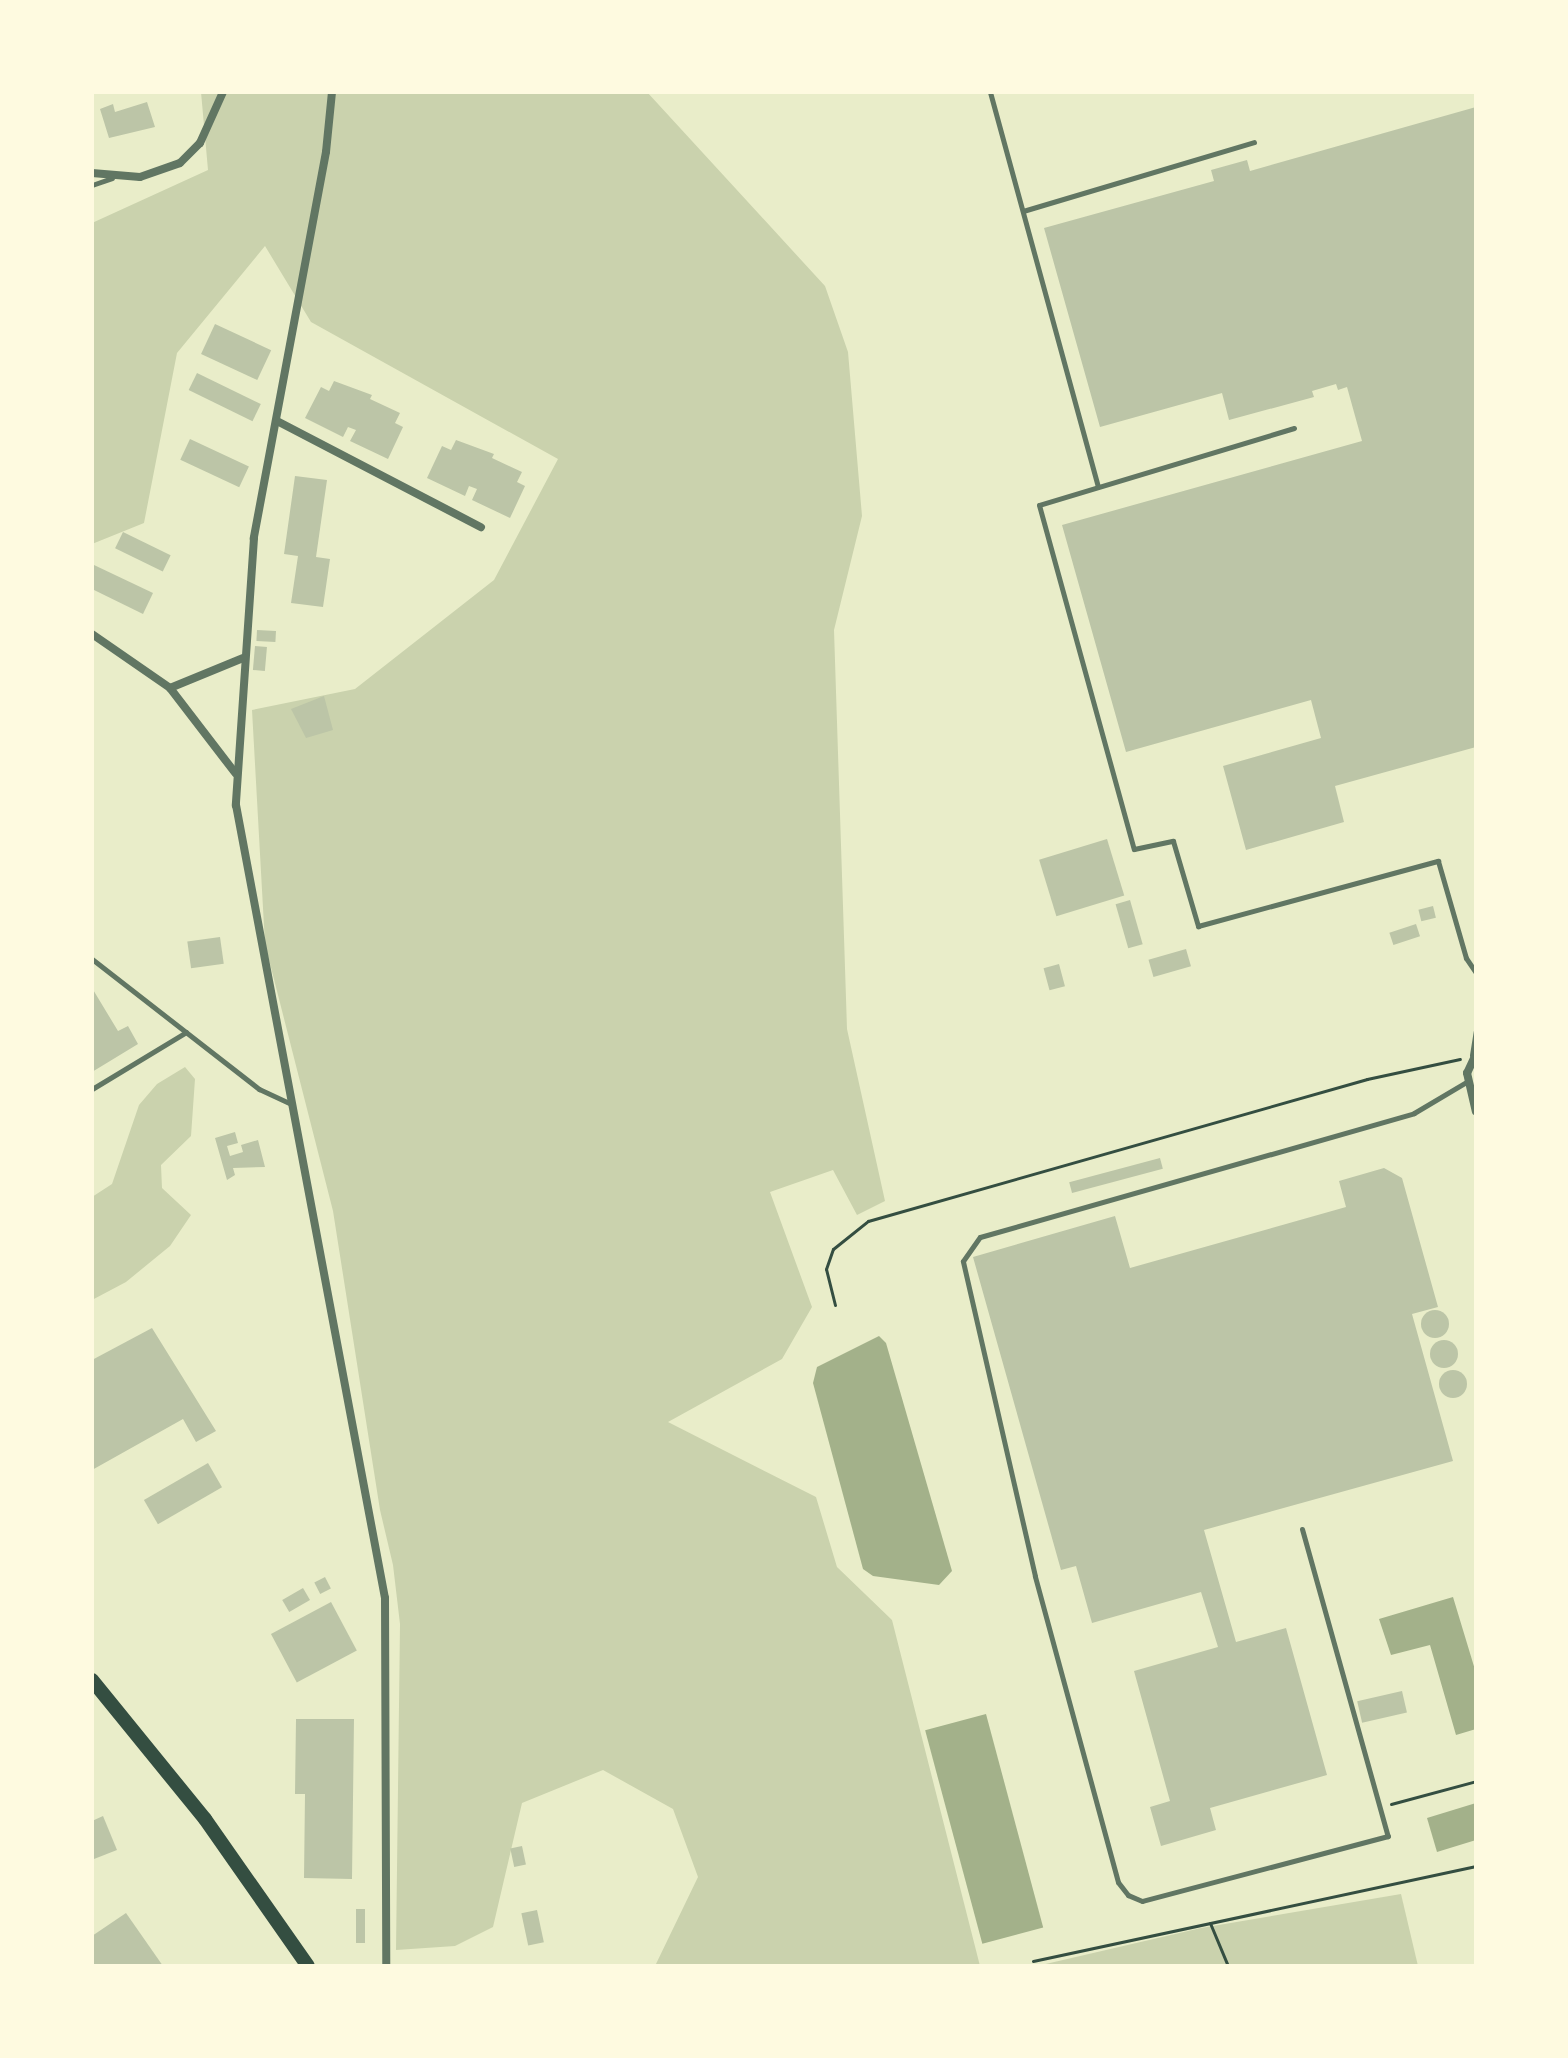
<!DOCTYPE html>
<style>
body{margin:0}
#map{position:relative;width:1568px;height:2058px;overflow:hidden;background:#e9edc9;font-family:Arial,sans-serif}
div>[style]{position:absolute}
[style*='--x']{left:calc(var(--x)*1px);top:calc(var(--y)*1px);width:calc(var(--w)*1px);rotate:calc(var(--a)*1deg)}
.green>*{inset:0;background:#cad2ad}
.water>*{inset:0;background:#a3b18a;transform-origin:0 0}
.building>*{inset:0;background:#bcc5a7;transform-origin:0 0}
.round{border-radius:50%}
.path>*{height:3px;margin:-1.5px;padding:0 1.5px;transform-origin:1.5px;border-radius:1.5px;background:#344e41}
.service>*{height:5px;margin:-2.5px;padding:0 2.5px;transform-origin:2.5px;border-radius:2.5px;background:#617663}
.minor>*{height:8px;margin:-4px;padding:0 4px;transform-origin:4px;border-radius:4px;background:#617663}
.secondary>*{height:14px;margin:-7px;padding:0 7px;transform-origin:7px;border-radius:7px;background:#344e41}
span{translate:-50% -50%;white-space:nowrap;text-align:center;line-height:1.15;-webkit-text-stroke:8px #fefae0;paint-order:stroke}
.frame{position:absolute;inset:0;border:94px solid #fefae0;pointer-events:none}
</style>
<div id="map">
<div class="green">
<div style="clip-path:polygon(201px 92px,647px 92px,825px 286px,848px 352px,862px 516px,834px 630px,847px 1029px,885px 1201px,857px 1215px,833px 1170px,770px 1192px,812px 1307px,782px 1359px,668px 1422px,816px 1497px,837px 1567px,892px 1620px,980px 1966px,655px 1966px,698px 1877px,673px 1809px,603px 1770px,522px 1803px,493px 1927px,455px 1946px,396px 1950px,400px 1624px,393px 1565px,380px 1510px,333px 1211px,265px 944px,252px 710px,355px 689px,494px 580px,558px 459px,311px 322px,265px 246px,177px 353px,144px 523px,92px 544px,92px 223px,208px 170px)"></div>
<div style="clip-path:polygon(185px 1067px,195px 1079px,191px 1136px,161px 1165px,162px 1188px,191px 1215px,170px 1246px,126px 1282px,92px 1300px,92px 1197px,112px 1184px,139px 1105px,157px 1084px)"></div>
<div style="clip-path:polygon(1401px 1894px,1418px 1966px,1037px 1966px,1201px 1928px)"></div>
</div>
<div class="water">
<div style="clip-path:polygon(879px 1336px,886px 1343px,952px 1571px,939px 1585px,873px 1576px,863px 1569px,813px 1383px,817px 1367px)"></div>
<div style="clip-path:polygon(1453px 1597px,1476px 1673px,1476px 1729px,1456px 1735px,1430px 1645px,1391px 1655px,1379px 1619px)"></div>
<div style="left:986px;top:1714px;width:221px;height:63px;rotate:75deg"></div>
<div style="clip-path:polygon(1476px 1803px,1476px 1840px,1437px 1852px,1427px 1818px)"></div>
</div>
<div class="building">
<div style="clip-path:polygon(147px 102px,155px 127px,109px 138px,100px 109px,113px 104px,115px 112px)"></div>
<div style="clip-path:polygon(1476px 107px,1476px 747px,1335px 786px,1344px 822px,1246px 850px,1223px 766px,1321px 738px,1311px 700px,1126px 752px,1062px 525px,1362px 441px,1347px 387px,1338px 390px,1336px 384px,1312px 391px,1314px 397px,1229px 420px,1222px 393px,1100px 427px,1044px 228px,1214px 181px,1211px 170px,1247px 160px,1250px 171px)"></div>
<div style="left:215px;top:324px;width:62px;height:33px;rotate:25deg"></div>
<div style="left:197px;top:373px;width:71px;height:19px;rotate:26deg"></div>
<div style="clip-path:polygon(334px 381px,372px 395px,370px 399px,400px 413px,395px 423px,403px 427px,388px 459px,350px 441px,356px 430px,348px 427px,343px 437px,305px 418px,321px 387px,329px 391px)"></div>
<div style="left:190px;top:439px;width:65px;height:23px;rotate:25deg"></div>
<div style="clip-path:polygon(456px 440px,494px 454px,492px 458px,522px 472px,517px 482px,525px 486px,510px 518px,472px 500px,477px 489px,469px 486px,465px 496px,427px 478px,442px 446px,451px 450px)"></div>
<div style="clip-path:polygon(295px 476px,327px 480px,316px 557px,330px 559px,323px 607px,291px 603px,298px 556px,284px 554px)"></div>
<div style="left:123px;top:532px;width:53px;height:18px;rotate:26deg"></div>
<div style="clip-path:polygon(94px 565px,153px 593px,143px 614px,92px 589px)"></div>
<div style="left:257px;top:630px;width:19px;height:11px;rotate:3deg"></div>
<div style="left:255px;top:646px;width:12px;height:24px;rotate:5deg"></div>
<div style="clip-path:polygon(324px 696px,333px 730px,306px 738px,291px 709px)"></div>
<div style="left:1107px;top:839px;width:59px;height:71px;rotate:73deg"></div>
<div style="left:1130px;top:900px;width:46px;height:15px;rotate:74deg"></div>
<div style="left:1433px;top:906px;width:12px;height:15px;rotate:76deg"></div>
<div style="left:1416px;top:924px;width:13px;height:28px;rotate:72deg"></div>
<div style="left:220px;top:937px;width:27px;height:33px;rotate:82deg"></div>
<div style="left:1186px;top:949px;width:18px;height:39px;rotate:74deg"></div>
<div style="left:1059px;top:964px;width:23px;height:16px;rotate:75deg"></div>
<div style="clip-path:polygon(92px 988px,118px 1031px,128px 1026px,138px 1044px,92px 1072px)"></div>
<div style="clip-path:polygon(235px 1132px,238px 1143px,227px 1146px,230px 1156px,243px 1152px,241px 1145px,258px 1140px,265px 1167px,233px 1168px,235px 1175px,227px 1180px,215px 1138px)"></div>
<div style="left:1160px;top:1158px;width:11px;height:94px;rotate:75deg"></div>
<div style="clip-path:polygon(1384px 1168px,1402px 1178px,1438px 1307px,1412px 1314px,1453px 1461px,1204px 1530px,1236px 1642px,1286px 1628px,1327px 1775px,1210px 1808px,1216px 1830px,1161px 1846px,1150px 1807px,1170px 1801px,1134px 1671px,1218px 1647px,1201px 1592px,1092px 1623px,1076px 1566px,1061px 1570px,973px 1257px,1115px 1216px,1130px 1268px,1346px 1207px,1339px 1181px)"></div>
<div class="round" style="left:1421px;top:1310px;width:28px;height:28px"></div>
<div style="clip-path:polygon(152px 1328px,216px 1431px,196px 1442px,183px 1419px,92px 1470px,92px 1360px)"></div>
<div class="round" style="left:1430px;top:1340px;width:28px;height:28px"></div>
<div class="round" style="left:1439px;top:1370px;width:28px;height:28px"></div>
<div style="left:208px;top:1463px;width:28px;height:74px;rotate:60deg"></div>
<div style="left:325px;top:1577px;width:13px;height:12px;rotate:63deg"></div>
<div style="left:303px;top:1588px;width:14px;height:24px;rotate:60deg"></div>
<div style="left:331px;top:1602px;width:55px;height:68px;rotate:62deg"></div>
<div style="left:1402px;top:1691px;width:22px;height:46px;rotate:77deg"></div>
<div style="clip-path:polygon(296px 1719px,354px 1719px,352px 1879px,304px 1878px,305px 1794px,295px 1794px)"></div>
<div style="clip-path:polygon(103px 1816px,117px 1850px,94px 1859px,92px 1821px)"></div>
<div style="left:522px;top:1846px;width:19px;height:12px;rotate:78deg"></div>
<div style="left:356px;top:1909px;width:9px;height:34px"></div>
<div style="left:537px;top:1910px;width:33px;height:16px;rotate:78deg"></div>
<div style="clip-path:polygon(126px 1913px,163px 1966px,92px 1966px,92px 1936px)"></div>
</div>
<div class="path">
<div style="--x:835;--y:1305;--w:37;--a:-104"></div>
<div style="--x:826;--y:1269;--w:21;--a:-71"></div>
<div style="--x:833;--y:1249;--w:45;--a:-38.7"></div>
<div style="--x:868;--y:1221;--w:519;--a:-15.88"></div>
<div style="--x:1367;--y:1079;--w:95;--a:-12.1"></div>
<div style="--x:1391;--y:1804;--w:88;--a:-15.1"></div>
<div style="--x:1210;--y:1923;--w:47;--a:67.3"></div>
<div style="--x:1033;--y:1961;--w:453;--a:-12.1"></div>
</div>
<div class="service">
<div style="--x:990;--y:92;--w:409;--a:74.7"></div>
<div style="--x:92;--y:185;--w:21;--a:-19"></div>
<div style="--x:1023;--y:211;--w:241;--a:-16.6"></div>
<div style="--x:1294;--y:428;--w:266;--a:163.2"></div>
<div style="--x:1039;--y:505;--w:357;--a:74.6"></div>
<div style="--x:1134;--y:849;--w:40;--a:-12"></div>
<div style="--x:1173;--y:841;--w:89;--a:73.6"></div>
<div style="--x:1198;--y:926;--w:249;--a:-15.2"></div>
<div style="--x:1438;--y:861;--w:101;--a:73.9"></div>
<div style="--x:1466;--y:958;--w:18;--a:56"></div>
<div style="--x:92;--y:959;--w:212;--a:37.9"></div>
<div style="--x:259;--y:1089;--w:35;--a:25"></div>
<div style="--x:1472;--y:1055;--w:24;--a:-81"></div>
<div style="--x:92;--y:1089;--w:110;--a:-31.2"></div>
<div style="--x:1302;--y:1529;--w:319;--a:74.4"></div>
<div style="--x:1388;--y:1836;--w:254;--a:165.2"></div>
<div style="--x:1142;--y:1901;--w:15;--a:-157"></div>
<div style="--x:1128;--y:1895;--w:16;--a:-128"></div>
<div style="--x:1118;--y:1882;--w:317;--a:-105.2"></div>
<div style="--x:1035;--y:1576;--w:323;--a:-102.9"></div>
<div style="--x:963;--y:1261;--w:29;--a:-55"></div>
<div style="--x:980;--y:1237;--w:451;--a:-15.9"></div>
<div style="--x:1414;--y:1113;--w:63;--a:-30.7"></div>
</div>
<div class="minor">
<div style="--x:332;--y:92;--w:60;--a:95.7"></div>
<div style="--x:326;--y:152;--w:393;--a:100.6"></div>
<div style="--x:254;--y:538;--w:268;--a:93.9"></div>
<div style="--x:236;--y:805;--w:807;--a:79.36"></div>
<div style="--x:385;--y:1598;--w:368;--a:89.8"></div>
<div style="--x:92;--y:173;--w:48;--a:4.8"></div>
<div style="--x:140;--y:177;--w:42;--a:-19.3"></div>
<div style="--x:180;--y:163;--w:28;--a:-45"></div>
<div style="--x:200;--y:143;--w:56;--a:-65.7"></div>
<div style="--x:277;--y:421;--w:230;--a:27.5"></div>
<div style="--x:92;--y:634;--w:95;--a:34.7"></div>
<div style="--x:170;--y:688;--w:108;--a:52.5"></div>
<div style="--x:170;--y:688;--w:79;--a:-22.3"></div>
<div style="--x:1476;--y:1054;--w:21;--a:115"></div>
<div style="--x:1467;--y:1073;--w:39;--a:77"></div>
</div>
<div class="secondary">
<div style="--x:92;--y:1680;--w:179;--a:50.9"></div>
<div style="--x:205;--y:1819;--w:179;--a:55"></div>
</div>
<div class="frame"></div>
</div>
